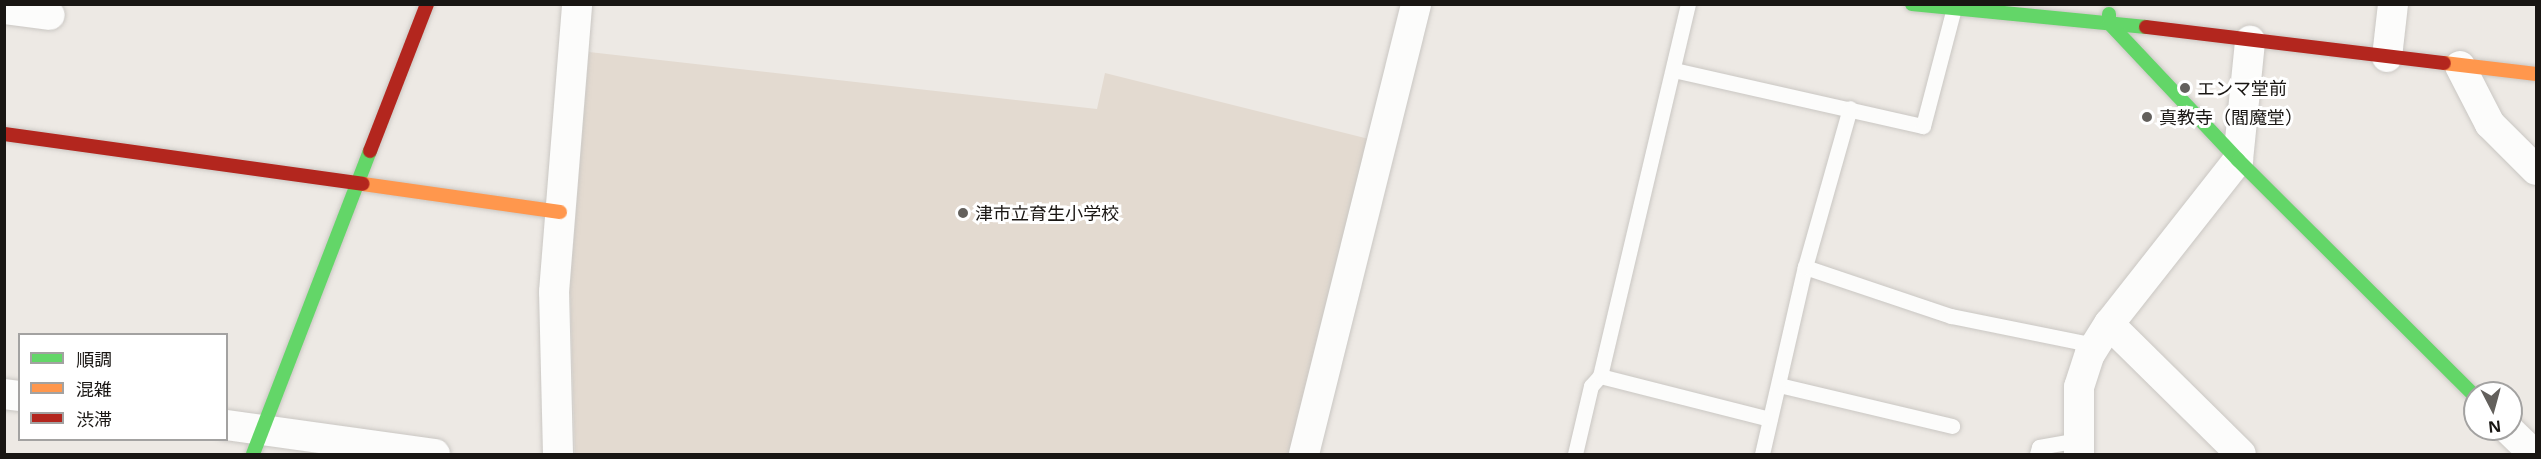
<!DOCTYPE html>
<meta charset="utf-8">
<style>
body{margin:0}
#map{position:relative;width:2541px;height:459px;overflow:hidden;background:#ede9e4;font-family:"Noto Sans","Noto Sans JP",sans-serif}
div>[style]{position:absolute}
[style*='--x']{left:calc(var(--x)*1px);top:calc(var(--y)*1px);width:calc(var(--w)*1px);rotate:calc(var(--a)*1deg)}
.built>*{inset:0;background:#e3dad0}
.roads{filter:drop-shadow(0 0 2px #cac7c3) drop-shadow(0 0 2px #cac7c3)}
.lane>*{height:15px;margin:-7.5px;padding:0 7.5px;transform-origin:7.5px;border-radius:7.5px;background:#fcfcfb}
.street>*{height:30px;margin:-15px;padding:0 15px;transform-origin:15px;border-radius:15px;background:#fcfcfb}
.fast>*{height:14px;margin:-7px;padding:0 7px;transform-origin:7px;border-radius:7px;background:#63d668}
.slow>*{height:14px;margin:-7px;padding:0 7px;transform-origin:7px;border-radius:7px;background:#ff974d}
.jam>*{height:14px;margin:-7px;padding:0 7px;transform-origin:7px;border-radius:7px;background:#b3261e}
.dots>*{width:16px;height:16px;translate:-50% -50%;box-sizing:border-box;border:3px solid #fff;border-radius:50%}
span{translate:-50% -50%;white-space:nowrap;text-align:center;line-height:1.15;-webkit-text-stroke:6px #fff;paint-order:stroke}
.poi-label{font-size:18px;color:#191613}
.left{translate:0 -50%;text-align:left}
.frame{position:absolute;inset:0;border:6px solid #191613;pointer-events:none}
.legend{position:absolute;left:18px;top:333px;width:210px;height:108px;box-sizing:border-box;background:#fff;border:2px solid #a3a2a1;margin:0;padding:8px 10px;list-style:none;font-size:18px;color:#191613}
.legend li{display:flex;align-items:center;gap:12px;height:30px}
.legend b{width:30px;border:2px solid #a3a2a1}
.north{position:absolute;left:2463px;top:381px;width:60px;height:60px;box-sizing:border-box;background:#fff;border:2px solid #a3a2a1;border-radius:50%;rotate:174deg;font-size:16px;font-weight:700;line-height:24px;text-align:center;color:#191613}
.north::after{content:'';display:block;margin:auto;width:21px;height:27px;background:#63605c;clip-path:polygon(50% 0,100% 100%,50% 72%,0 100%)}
</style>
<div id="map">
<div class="built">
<div style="clip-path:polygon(589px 52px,1097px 109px,1105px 73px,1369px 139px,1291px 454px,575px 454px,570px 287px)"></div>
</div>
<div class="roads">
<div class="lane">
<div style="--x:1674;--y:70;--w:255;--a:12.7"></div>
<div style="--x:1923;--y:126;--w:122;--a:-75.3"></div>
<div style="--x:1805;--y:267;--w:154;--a:18.6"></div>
<div style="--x:1951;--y:316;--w:147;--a:11.4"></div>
<div style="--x:1600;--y:376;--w:175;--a:14.2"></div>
<div style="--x:1779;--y:385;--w:178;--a:13.3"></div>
<div style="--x:1575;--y:454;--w:70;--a:-76.8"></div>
<div style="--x:1591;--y:386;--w:13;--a:-48"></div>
<div style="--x:1600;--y:376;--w:382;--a:-76.7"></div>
<div style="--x:1762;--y:454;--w:192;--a:-77.1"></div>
<div style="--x:1805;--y:267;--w:165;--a:-74.2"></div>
<div style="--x:2037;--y:454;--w:7;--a:-74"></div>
<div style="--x:2039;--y:447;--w:39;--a:-10"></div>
</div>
<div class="street">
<div style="--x:4;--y:9;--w:46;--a:7.4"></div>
<div style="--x:2387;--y:57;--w:53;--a:-83.5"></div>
<div style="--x:2460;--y:66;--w:65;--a:62.7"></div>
<div style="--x:2490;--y:124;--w:65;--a:45"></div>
<div style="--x:2109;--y:324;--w:185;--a:44.6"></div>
<div style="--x:4;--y:394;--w:16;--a:7"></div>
<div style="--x:226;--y:425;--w:211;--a:7.9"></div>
<div style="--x:2508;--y:429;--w:36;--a:44"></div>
<div style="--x:558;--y:454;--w:162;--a:-91.4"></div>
<div style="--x:554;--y:292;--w:289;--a:-85.4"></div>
<div style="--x:1304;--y:454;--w:464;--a:-76"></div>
<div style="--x:2079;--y:454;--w:67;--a:-90"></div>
<div style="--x:2079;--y:387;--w:35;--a:-72"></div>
<div style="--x:2090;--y:354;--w:36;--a:-58"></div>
<div style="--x:2109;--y:324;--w:209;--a:-51.8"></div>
<div style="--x:2238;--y:160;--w:120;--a:-84.2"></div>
</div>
<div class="fast">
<div style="--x:1912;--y:4;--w:235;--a:5.6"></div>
<div style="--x:2109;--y:14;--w:9;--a:90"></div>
<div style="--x:2109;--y:23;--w:188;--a:46.7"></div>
<div style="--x:2238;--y:160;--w:334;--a:44.9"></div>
<div style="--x:253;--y:454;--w:325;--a:-68.9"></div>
</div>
<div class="slow">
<div style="--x:2444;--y:63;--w:93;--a:6.8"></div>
<div style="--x:363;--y:184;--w:199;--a:8.1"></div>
</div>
<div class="jam">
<div style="--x:2146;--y:27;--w:300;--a:6.9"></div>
<div style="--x:4;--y:134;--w:362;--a:7.9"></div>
<div style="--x:370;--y:151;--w:158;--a:-68.8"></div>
</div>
</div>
<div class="dots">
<div style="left:2185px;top:88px;background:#63605c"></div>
<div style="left:2147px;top:117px;background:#63605c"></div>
<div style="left:963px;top:213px;background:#63605c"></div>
</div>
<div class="poi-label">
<span class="left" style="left:2197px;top:88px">エンマ堂前</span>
<span class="left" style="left:2159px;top:117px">真教寺（閻魔堂）</span>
<span class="left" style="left:975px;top:213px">津市立育生小学校</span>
</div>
<div class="frame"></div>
<ul class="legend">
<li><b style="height:8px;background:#63d668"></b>順調</li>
<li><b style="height:8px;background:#ff974d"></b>混雑</li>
<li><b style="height:8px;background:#b3261e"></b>渋滞</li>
</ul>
<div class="north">N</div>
</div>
